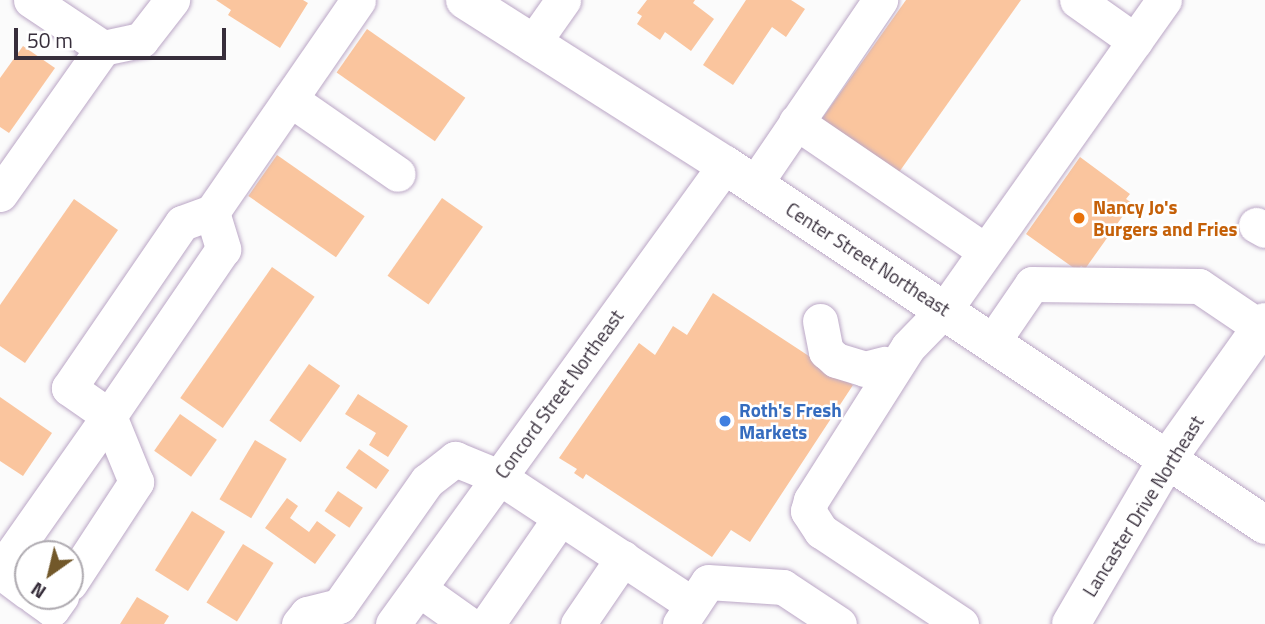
<!DOCTYPE html>
<style>
body{margin:0}
#map{position:relative;width:1265px;height:624px;overflow:hidden;background:#fbfbfb;font-family:"Titillium Web",sans-serif}
div>[style]{position:absolute}
[style*='--x']{left:calc(var(--x)*1px);top:calc(var(--y)*1px);width:calc(var(--w)*1px);rotate:calc(var(--a)*1deg)}
.building>*{inset:0;background:#fac59e;transform-origin:0 0}
.roads{filter:drop-shadow(0 0 2px #bba7c6) drop-shadow(0 0 2px #bba7c6)}
.minor>*{height:35px;margin:-17.5px;padding:0 17.5px;transform-origin:17.5px;border-radius:17.5px;background:#fff}
.major>*{height:38px;margin:-19px;padding:0 19px;transform-origin:19px;border-radius:19px;background:#fff}
.dots>*{width:19px;height:19px;translate:-50% -50%;box-sizing:border-box;border:4px solid #fff;border-radius:50%}
span{translate:-50% -50%;white-space:nowrap;text-align:center;line-height:1.15;-webkit-text-stroke:5px #fff;paint-order:stroke}
.food-label{font-size:19px;color:#c56008;font-weight:700}
.left{translate:0 -50%;text-align:left}
.street-label{font-size:19px;color:#372e3b}
.shop-label{font-size:19px;color:#366cbe;font-weight:700}
.north{position:absolute;left:14px;top:540px;width:70px;height:70px;box-sizing:border-box;background:#fff;border:2px solid #afabb1;border-radius:50%;rotate:214deg;font-size:19px;font-weight:700;line-height:28px;text-align:center;color:#372e3b}
.north::after{content:'';display:block;margin:auto;width:24px;height:32px;background:#72582a;clip-path:polygon(50% 0,100% 100%,50% 72%,0 100%)}
.scale{position:absolute;left:14px;top:28px;width:212px;height:32px;box-sizing:border-box;border:4px solid #372e3b;border-top:0;padding-left:9px;font-size:21px;line-height:24px;white-space:nowrap;color:#372e3b;-webkit-text-stroke:5px #fff;paint-order:stroke}
</style>
<div id="map">
<div class="building">
<div style="clip-path:polygon(216px 0,303px 0,308px 3px,280px 48px,228px 15px,231px 10px)"></div>
<div style="clip-path:polygon(647px 0,695px 0,693px 3px,714px 19px,691px 51px,665px 32px,660px 40px,637px 24px,642px 16px,637px 13px)"></div>
<div style="clip-path:polygon(746px 0,791px 0,805px 9px,786px 37px,772px 27px,733px 85px,703px 65px)"></div>
<div style="clip-path:polygon(906px 0,1021px 0,897px 175px,821px 120px)"></div>
<div style="left:367px;top:29px;width:120px;height:53px;rotate:35deg"></div>
<div style="clip-path:polygon(23px 46px,55px 68px,9px 133px,0 127px,0 78px)"></div>
<div style="left:277px;top:155px;width:107px;height:50px;rotate:35deg"></div>
<div style="clip-path:polygon(1080px 157px,1130px 194px,1126px 199px,1132px 203px,1085px 269px,1081px 266px,1078px 271px,1026px 234px)"></div>
<div style="left:442px;top:198px;width:50px;height:95px;rotate:35deg"></div>
<div style="clip-path:polygon(74px 199px,118px 230px,25px 363px,0 346px,0 305px)"></div>
<div style="left:272px;top:267px;width:52px;height:160px;rotate:35deg"></div>
<div style="clip-path:polygon(713px 293px,853px 385px,750px 542px,731px 530px,712px 557px,586px 474px,583px 479px,574px 473px,577px 469px,559px 458px,639px 343px,655px 355px,673px 326px,687px 335px)"></div>
<div style="left:309px;top:364px;width:38px;height:69px;rotate:35deg"></div>
<div style="clip-path:polygon(358px 394px,408px 426px,388px 457px,369px 445px,376px 433px,345px 414px)"></div>
<div style="clip-path:polygon(0 397px,52px 433px,23px 476px,0 461px)"></div>
<div style="left:180px;top:414px;width:45px;height:45px;rotate:35deg"></div>
<div style="left:255px;top:440px;width:37px;height:69px;rotate:31deg"></div>
<div style="left:359px;top:449px;width:37px;height:23px;rotate:35deg"></div>
<div style="left:338px;top:491px;width:30px;height:24px;rotate:34deg"></div>
<div style="clip-path:polygon(287px 498px,298px 506px,290px 518px,309px 532px,317px 521px,336px 535px,315px 564px,265px 528px)"></div>
<div style="left:192px;top:511px;width:39px;height:70px;rotate:32deg"></div>
<div style="left:243px;top:544px;width:36px;height:69px;rotate:32deg"></div>
<div style="clip-path:polygon(137px 597px,169px 616px,164px 624px,120px 624px)"></div>
</div>
<div class="roads">
<div class="minor">
<div style="--x:31;--y:0;--w:87;--a:33.7"></div>
<div style="--x:1077;--y:0;--w:71;--a:35.3"></div>
<div style="--x:532;--y:44;--w:54;--a:-54.8"></div>
<div style="--x:290;--y:99;--w:131;--a:34.8"></div>
<div style="--x:796;--y:122;--w:229;--a:34.3"></div>
<div style="--x:754;--y:185;--w:224;--a:-55.7"></div>
<div style="--x:0;--y:194;--w:179;--a:-54.8"></div>
<div style="--x:103;--y:48;--w:39;--a:-12"></div>
<div style="--x:141;--y:40;--w:51;--a:-52.2"></div>
<div style="--x:212;--y:212;--w:39;--a:73"></div>
<div style="--x:223;--y:249;--w:202;--a:124.3"></div>
<div style="--x:109;--y:416;--w:49;--a:-145"></div>
<div style="--x:69;--y:388;--w:200;--a:-55.6"></div>
<div style="--x:182;--y:223;--w:32;--a:-20"></div>
<div style="--x:212;--y:212;--w:257;--a:-55.4"></div>
<div style="--x:1256;--y:225;--w:10;--a:29"></div>
<div style="--x:820;--y:321;--w:31;--a:79"></div>
<div style="--x:826;--y:351;--w:13;--a:42"></div>
<div style="--x:836;--y:360;--w:30;--a:17"></div>
<div style="--x:865;--y:369;--w:20;--a:-15"></div>
<div style="--x:993;--y:341;--w:69;--a:-55.6"></div>
<div style="--x:1032;--y:284;--w:167;--a:0.7"></div>
<div style="--x:1199;--y:286;--w:75;--a:34.1"></div>
<div style="--x:70;--y:583;--w:121;--a:-56.8"></div>
<div style="--x:136;--y:482;--w:71;--a:-112.2"></div>
<div style="--x:419;--y:589;--w:60;--a:35.5"></div>
<div style="--x:28;--y:592;--w:35;--a:-143"></div>
<div style="--x:0;--y:571;--w:189;--a:-54.9"></div>
<div style="--x:34;--y:596;--w:22;--a:36"></div>
<div style="--x:52;--y:609;--w:16;--a:-55"></div>
<div style="--x:299;--y:624;--w:13;--a:-51"></div>
<div style="--x:307;--y:614;--w:33;--a:-14"></div>
<div style="--x:339;--y:606;--w:153;--a:-54.9"></div>
<div style="--x:427;--y:481;--w:36;--a:-38"></div>
<div style="--x:455;--y:459;--w:48;--a:22.2"></div>
<div style="--x:499;--y:477;--w:232;--a:33.4"></div>
<div style="--x:393;--y:624;--w:566;--a:-54.12"></div>
<div style="--x:487;--y:624;--w:129;--a:-55.4"></div>
<div style="--x:578;--y:624;--w:80;--a:-55.7"></div>
<div style="--x:680;--y:624;--w:50;--a:-56.3"></div>
<div style="--x:708;--y:582;--w:75;--a:3.8"></div>
<div style="--x:783;--y:587;--w:67;--a:33.5"></div>
<div style="--x:961;--y:624;--w:168;--a:-146.4"></div>
<div style="--x:821;--y:531;--w:24;--a:-123"></div>
<div style="--x:808;--y:511;--w:11;--a:-75"></div>
<div style="--x:811;--y:500;--w:181;--a:-57.6"></div>
<div style="--x:908;--y:347;--w:53;--a:-45.8"></div>
<div style="--x:945;--y:309;--w:379;--a:-54.7"></div>
</div>
<div class="major">
<div style="--x:465;--y:0;--w:308;--a:32.4"></div>
<div style="--x:725;--y:165;--w:649;--a:33.69"></div>
<div style="--x:1071;--y:624;--w:192;--a:-59.7"></div>
<div style="--x:1168;--y:458;--w:167;--a:-54.5"></div>
</div>
</div>
<div class="dots">
<div style="left:1079px;top:218px;background:#e8710a"></div>
<div style="left:725px;top:421px;background:#3f7fe0"></div>
</div>
<div class="food-label">
<span class="left" style="left:1093px;top:218px">Nancy Jo's<br>Burgers and Fries</span>
</div>
<div class="street-label">
<span style="left:868px;top:259px;rotate:33deg">Center Street Northeast</span>
<span style="left:559px;top:394px;rotate:-54deg">Concord Street Northeast</span>
<span style="left:1143px;top:506px;rotate:-58deg">Lancaster Drive Northeast</span>
</div>
<div class="shop-label">
<span class="left" style="left:739px;top:421px">Roth's Fresh<br>Markets</span>
</div>
<div class="north">N</div>
<div class="scale">50 m</div>
</div>
